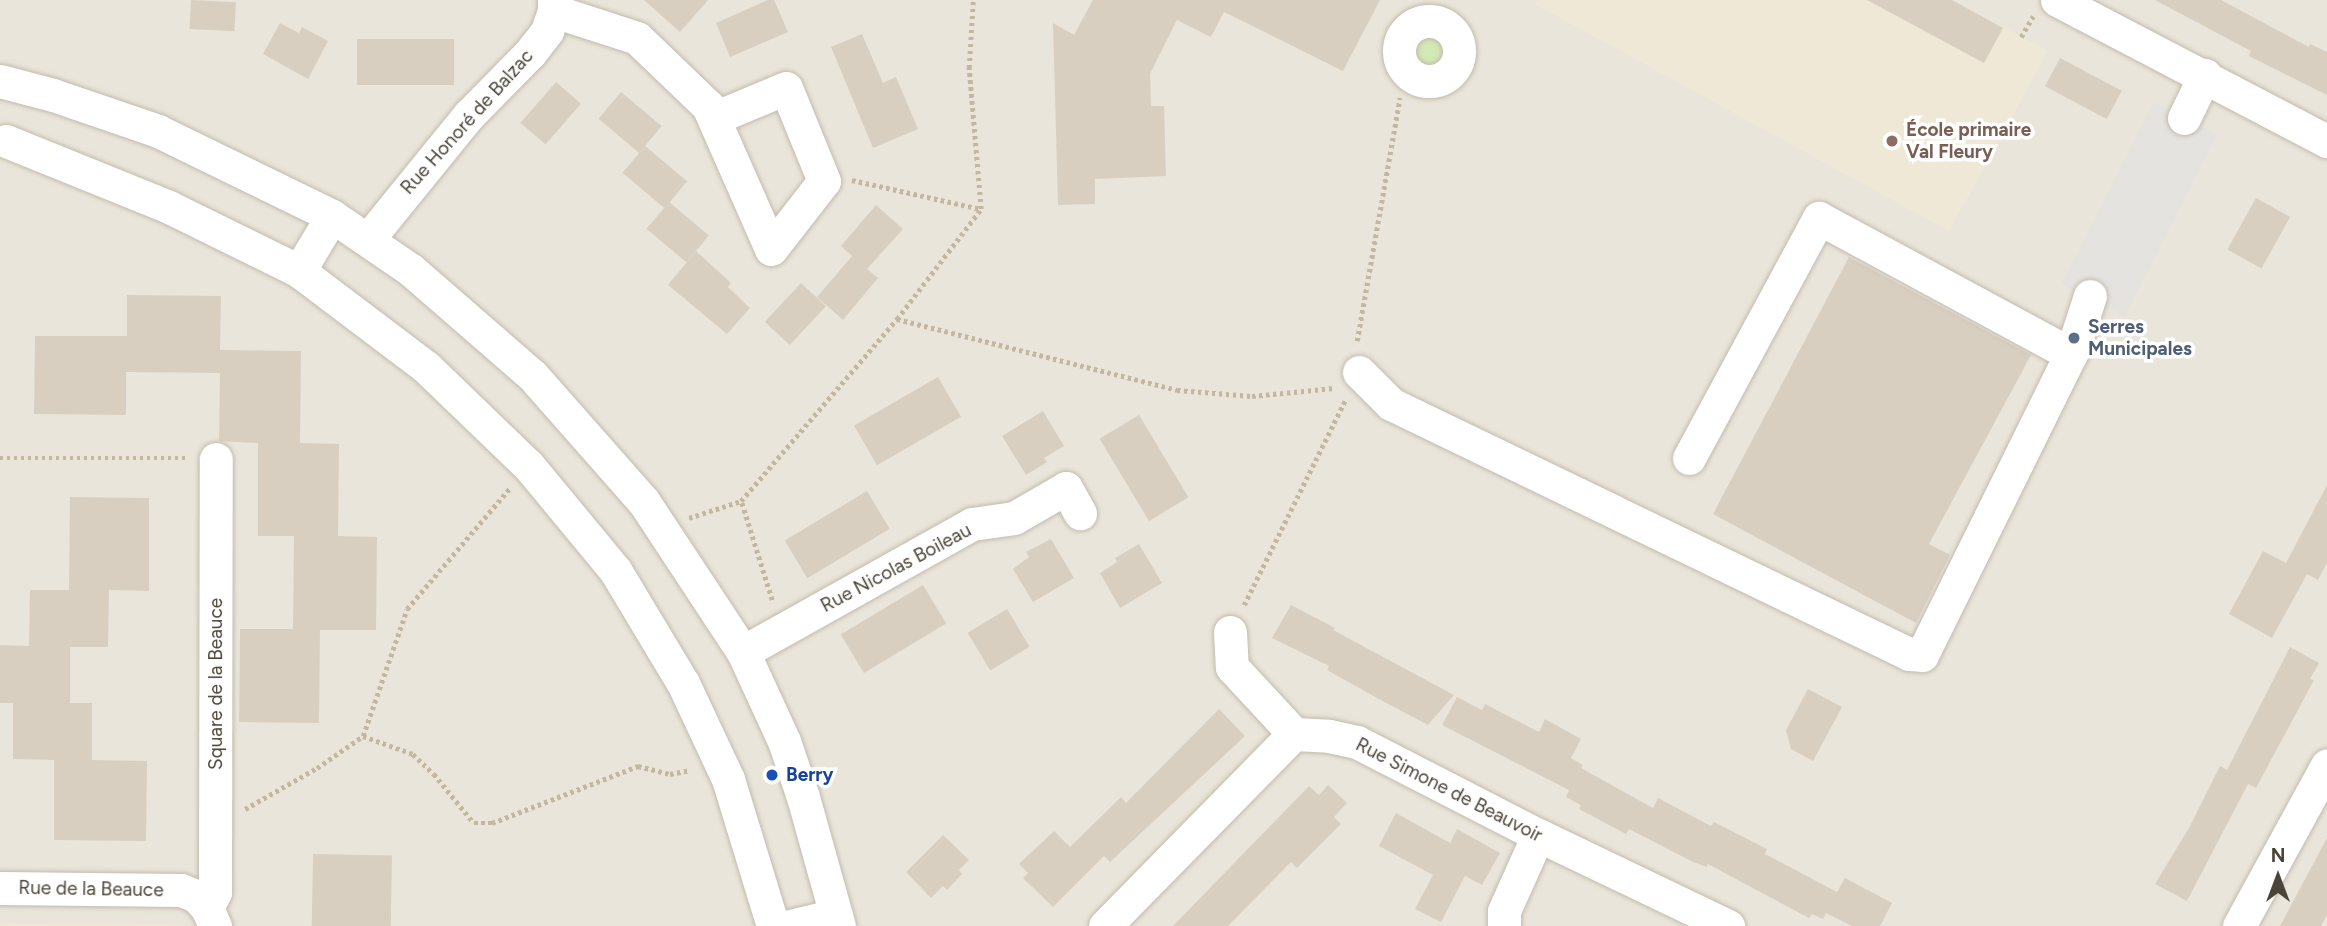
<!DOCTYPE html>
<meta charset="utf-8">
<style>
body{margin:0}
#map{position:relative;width:2327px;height:926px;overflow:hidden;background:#f6f3ec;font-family:Figtree,sans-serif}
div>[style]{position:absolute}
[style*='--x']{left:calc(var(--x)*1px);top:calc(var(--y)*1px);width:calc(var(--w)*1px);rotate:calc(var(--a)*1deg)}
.residential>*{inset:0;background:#eae5da;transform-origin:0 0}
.education>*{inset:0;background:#efe8d6}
.green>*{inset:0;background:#d2eab5}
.round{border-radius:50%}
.parking>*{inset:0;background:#e5e3e0;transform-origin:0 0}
.building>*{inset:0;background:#d8cfc1;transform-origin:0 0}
.path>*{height:4.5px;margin-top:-2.25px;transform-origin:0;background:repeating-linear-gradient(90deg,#c4b79f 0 3.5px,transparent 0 7px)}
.roads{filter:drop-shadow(0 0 2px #c2bbae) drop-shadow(0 0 2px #c2bbae)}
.minor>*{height:33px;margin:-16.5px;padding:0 16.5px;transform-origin:16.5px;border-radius:16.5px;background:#fff}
.minor>.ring{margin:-16.5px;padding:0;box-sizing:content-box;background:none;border:33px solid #fff;border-radius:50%}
.dots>*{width:19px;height:19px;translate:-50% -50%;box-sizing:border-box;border:4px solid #fff;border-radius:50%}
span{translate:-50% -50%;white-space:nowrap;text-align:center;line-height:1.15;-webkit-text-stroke:7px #fff;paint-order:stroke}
.street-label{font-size:19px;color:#4b4439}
.education-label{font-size:19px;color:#785e54;font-weight:700}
.left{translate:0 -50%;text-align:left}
.service-label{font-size:19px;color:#4e5e75;font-weight:700}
.transit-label{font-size:19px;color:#164399;font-weight:700}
.north{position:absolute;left:2243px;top:842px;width:70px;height:70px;-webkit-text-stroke:5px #fff;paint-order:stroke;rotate:0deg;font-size:19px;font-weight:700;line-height:28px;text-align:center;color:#4b4439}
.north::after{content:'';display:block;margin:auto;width:24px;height:32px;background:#4b4439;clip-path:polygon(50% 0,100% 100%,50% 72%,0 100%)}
</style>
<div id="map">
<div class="residential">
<div style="left:0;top:0;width:2327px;height:926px"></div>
</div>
<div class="education">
<div style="clip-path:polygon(1537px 0,1952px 0,2048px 51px,1949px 231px,1535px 4px)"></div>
<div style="clip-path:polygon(0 923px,186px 925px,186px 926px,0 926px)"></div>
</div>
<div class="green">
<div class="round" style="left:1411px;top:33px;width:38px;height:38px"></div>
</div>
<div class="parking">
<div style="left:2154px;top:102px;width:71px;height:204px;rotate:27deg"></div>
</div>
<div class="building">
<div style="left:191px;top:0;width:45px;height:29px;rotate:3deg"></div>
<div style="clip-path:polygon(644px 0,708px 0,680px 32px)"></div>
<div style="clip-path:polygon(768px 0,774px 0,788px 32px,730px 57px,716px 23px)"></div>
<div style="clip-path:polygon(1093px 0,1380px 0,1343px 71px,1224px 12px,1211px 37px,1177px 20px,1150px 74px,1151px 106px,1164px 106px,1166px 176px,1095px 179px,1095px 204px,1058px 205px,1053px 23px,1074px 35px)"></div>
<div style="clip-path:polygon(1867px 0,1952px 0,2003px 28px,1984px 63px)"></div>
<div style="clip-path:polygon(2155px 0,2221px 0,2309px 47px,2310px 44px,2327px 52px,2327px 95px,2249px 56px,2251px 51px)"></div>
<div style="clip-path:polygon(280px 23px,299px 33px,302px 27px,328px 41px,308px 79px,263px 54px)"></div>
<div style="clip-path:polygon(862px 34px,883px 83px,896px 77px,918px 129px,873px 148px,831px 47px)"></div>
<div style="left:357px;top:39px;width:97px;height:46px"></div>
<div style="left:2060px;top:58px;width:70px;height:32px;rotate:28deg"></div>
<div style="left:556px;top:82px;width:33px;height:54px;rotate:41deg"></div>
<div style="left:621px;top:92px;width:53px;height:35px;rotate:40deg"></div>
<div style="left:645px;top:146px;width:55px;height:35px;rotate:40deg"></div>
<div style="left:2256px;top:198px;width:39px;height:59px;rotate:29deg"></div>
<div style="left:669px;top:202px;width:52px;height:35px;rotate:40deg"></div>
<div style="clip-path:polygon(876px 205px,903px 229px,867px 269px,878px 278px,843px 320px,817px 297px,852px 256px,861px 264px,841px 246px)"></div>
<div style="clip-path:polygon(696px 251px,731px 283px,728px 287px,750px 308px,727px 334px,668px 285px)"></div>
<div style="clip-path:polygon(1849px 257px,2031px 355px,1929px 544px,1950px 555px,1916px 623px,1713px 514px)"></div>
<div style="left:801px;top:283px;width:34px;height:53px;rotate:43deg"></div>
<div style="clip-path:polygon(127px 295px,221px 296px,220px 350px,301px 351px,300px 443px,339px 444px,338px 536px,377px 537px,376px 630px,320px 630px,319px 723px,239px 722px,240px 629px,293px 629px,294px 536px,258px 536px,258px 443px,219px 441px,220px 373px,126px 372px,126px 415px,34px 414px,35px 336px,127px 336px)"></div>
<div style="left:938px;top:377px;width:46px;height:97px;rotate:60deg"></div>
<div style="clip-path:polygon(1043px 411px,1064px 446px,1044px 458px,1047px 462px,1026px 475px,1002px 436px)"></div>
<div style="left:1139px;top:415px;width:96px;height:46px;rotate:59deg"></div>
<div style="clip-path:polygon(2327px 485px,2327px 563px,2318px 580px,2307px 574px,2272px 638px,2229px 614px,2263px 551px,2286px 563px)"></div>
<div style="left:867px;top:491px;width:44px;height:96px;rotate:59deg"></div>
<div style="clip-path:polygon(70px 497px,149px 498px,149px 591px,109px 590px,108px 647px,70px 647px,70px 703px,92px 703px,92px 760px,147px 761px,146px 841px,54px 840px,54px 760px,13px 759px,13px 703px,0 703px,0 645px,29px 646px,30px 590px,69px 590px)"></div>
<div style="clip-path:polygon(1051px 539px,1074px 578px,1033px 602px,1013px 569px,1029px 557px,1026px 552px)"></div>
<div style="clip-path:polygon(1139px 544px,1162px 583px,1120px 608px,1100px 573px,1117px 562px,1115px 558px)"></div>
<div style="left:923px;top:585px;width:45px;height:96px;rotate:59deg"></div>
<div style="clip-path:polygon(1291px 605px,1335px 628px,1333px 630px,1454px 695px,1428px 725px,1377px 698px,1327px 670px,1329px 666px,1272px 638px)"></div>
<div style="left:1007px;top:609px;width:44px;height:46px;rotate:59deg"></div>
<div style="clip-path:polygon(2290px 647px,2319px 663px,2310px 679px,2314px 680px,2256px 788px,2248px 784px,2187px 901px,2155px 884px,2189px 828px,2220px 766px,2227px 770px)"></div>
<div style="clip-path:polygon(1808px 689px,1842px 707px,1813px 761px,1791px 749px,1786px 730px)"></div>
<div style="clip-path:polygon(1457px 697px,1482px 710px,1485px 704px,1539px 732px,1545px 719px,1581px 739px,1571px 758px,1583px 765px,1581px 768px,1653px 808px,1658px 798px,1711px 826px,1714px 822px,1767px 849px,1765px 854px,1837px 892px,1845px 878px,1892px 903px,1880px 926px,1852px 926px,1826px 913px,1823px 919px,1812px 914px,1809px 918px,1708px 864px,1707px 867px,1693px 862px,1629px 829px,1626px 834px,1579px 809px,1581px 805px,1566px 797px,1569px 790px,1442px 725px)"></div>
<div style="clip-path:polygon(1219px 709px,1245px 736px,1110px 862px,1104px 856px,1053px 907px,1023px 878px,1028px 873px,1019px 864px,1054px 831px,1070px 847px,1121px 797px,1126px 803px)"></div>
<div style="clip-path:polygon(1328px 785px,1347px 803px,1334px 817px,1341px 824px,1297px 868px,1291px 862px,1228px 926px,1173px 926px,1309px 786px,1319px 795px)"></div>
<div style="clip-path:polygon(1396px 813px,1450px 843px,1457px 829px,1500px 853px,1482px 885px,1465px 876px,1441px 922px,1415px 909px,1433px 875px,1379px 846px)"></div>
<div style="clip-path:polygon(943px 835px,969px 860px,959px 870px,962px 874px,947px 890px,943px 886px,931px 898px,906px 872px)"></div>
<div style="clip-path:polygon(2327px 838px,2327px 915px,2321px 926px,2280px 926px)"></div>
<div style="left:313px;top:854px;width:79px;height:72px;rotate:1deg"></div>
</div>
<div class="path">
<div style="--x:2021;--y:37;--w:24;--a:-60"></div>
<div style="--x:852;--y:180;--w:132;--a:12.7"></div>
<div style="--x:897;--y:319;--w:289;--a:14.2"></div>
<div style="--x:1177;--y:390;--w:75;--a:4.6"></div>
<div style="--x:1252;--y:396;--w:82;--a:-5.6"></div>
<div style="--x:1357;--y:341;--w:247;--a:-80"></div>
<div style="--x:0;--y:458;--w:185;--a:0"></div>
<div style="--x:689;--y:518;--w:55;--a:-18.1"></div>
<div style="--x:772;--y:600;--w:104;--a:-107.4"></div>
<div style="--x:741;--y:501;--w:240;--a:-49.4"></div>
<div style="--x:897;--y:319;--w:138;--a:-52.6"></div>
<div style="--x:981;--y:209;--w:142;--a:-94.9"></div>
<div style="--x:969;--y:68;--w:68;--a:-86.6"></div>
<div style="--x:1244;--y:605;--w:230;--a:-63.7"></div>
<div style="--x:363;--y:736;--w:53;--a:19.8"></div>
<div style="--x:413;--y:754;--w:29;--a:44"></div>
<div style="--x:434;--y:774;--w:63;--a:50.8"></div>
<div style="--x:474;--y:823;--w:18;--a:0"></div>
<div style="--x:492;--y:823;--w:157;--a:-21.3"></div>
<div style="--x:638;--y:766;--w:33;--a:14"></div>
<div style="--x:670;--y:774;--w:20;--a:-11"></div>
<div style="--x:245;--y:809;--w:83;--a:-29.7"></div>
<div style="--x:317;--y:768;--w:56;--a:-34.8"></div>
<div style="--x:363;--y:736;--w:134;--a:-70.9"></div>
<div style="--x:407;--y:609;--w:159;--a:-49.6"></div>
</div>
<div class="roads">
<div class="minor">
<div style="--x:2057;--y:0;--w:305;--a:27.6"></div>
<div style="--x:554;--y:11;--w:87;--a:18"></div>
<div style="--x:637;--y:38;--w:98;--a:43.8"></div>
<div style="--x:708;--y:106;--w:156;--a:66.2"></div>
<div style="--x:771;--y:249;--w:86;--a:-52.1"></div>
<div style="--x:824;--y:181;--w:100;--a:-112.2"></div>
<div style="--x:786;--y:88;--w:78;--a:157.4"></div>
<div class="ring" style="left:1399px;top:21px;width:27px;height:27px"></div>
<div style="--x:0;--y:81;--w:55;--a:14.8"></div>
<div style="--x:53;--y:95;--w:111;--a:18.9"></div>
<div style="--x:158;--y:131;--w:194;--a:26"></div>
<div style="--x:332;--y:216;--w:96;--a:34.4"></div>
<div style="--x:411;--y:270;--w:160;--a:41"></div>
<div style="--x:532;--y:375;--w:169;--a:48.6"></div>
<div style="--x:644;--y:502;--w:180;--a:56.6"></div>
<div style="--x:743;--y:652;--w:98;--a:65.3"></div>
<div style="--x:784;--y:741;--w:59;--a:71.3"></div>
<div style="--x:803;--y:797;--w:134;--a:74.4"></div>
<div style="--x:2184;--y:118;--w:48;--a:-64"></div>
<div style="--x:6;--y:141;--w:176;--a:22"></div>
<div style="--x:169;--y:207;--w:145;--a:26.2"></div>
<div style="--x:299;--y:271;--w:159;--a:37.1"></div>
<div style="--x:426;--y:367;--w:141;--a:43.9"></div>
<div style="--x:528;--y:465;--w:136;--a:50.4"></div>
<div style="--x:615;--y:570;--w:132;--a:59"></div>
<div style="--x:683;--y:683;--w:106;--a:64.9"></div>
<div style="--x:728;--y:779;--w:154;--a:73"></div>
<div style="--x:368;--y:239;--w:159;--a:-50.9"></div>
<div style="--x:468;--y:116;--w:88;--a:-45.5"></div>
<div style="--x:530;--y:53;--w:28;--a:-52"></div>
<div style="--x:547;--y:31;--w:21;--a:-71"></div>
<div style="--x:554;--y:11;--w:11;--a:-90"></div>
<div style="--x:299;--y:271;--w:64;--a:-59"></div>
<div style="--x:1359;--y:372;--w:45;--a:45"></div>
<div style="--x:1391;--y:404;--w:575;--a:25.76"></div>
<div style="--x:1909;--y:654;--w:13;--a:4"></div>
<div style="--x:1922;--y:655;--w:336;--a:-63.7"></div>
<div style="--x:2071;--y:354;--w:61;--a:-71.9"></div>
<div style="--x:1689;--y:458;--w:273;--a:-61.6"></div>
<div style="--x:1819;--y:218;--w:286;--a:28.4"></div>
<div style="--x:1230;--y:632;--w:35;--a:87"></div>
<div style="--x:1232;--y:667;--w:91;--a:47.2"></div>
<div style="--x:743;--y:652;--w:262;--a:-29.2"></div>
<div style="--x:972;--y:524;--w:42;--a:-8.1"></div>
<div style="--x:1014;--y:518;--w:60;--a:-30"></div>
<div style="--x:1066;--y:488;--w:29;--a:61"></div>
<div style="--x:0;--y:888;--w:181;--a:0.6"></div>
<div style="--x:181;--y:890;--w:16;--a:22"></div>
<div style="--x:196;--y:896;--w:16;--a:47"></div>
<div style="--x:207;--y:908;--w:20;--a:66"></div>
<div style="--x:207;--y:908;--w:18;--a:-63"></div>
<div style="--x:215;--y:892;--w:433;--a:-89.9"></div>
<div style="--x:790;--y:926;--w:47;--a:-13.4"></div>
<div style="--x:1105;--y:926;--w:269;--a:-45.5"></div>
<div style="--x:1294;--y:734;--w:35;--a:3"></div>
<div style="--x:1329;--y:736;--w:29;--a:12"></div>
<div style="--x:1357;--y:742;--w:203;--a:27.2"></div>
<div style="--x:1538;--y:835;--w:211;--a:25.6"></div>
<div style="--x:1504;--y:926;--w:15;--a:-90"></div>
<div style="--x:1504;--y:911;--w:83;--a:-65.9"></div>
<div style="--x:2239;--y:926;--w:183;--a:-61.3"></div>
</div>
</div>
<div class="dots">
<div style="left:1892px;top:141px;background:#8d6e63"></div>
<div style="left:2074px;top:338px;background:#5c6f8a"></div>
<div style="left:772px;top:775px;background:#1a4fb4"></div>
</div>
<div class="street-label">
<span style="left:467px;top:122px;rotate:-48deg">Rue Honoré de Balzac</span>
<span style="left:896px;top:568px;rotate:-28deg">Rue Nicolas Boileau</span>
<span style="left:216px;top:684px;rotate:-90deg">Square de la Beauce</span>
<span style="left:1449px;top:790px;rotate:27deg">Rue Simone de Beauvoir</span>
<span style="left:91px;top:889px;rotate:1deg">Rue de la Beauce</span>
</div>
<div class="education-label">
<span class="left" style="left:1906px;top:141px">École primaire<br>Val Fleury</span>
</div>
<div class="service-label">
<span class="left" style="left:2088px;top:338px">Serres<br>Municipales</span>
</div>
<div class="transit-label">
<span class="left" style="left:786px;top:775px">Berry</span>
</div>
<div class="north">N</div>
</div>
